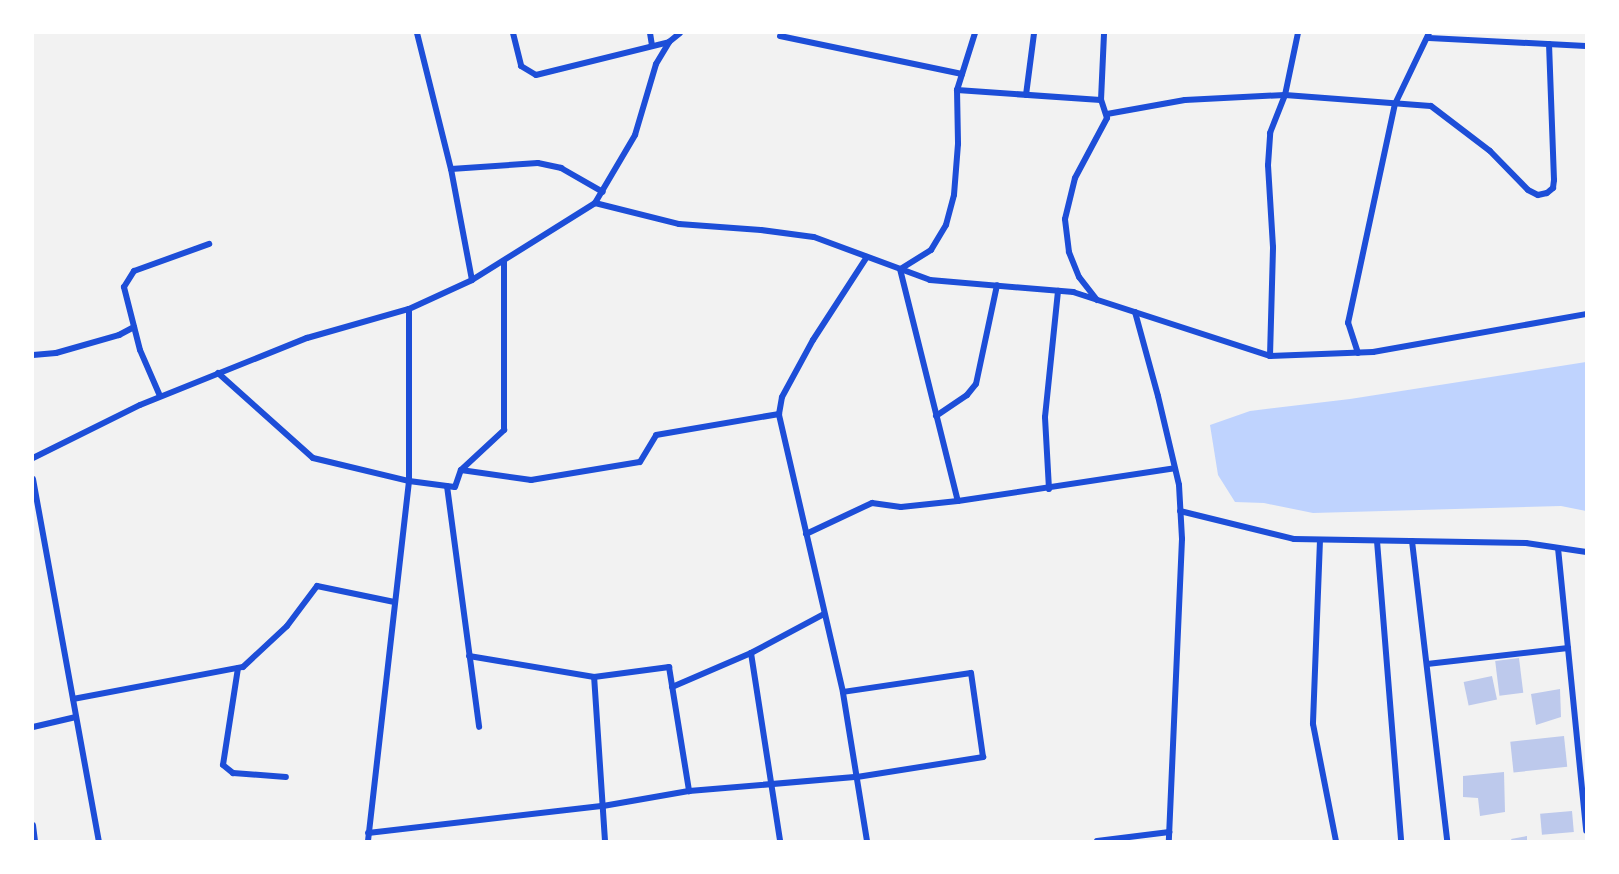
<!DOCTYPE html>
<style>
body{margin:0}
#map{position:relative;width:1619px;height:874px;overflow:hidden;background:#f2f2f2;font-family:"Noto Serif",serif}
div>[style]{position:absolute}
[style*='--x']{left:calc(var(--x)*1px);top:calc(var(--y)*1px);width:calc(var(--w)*1px);rotate:calc(var(--a)*1deg)}
.water>*{inset:0;background:#bfd3fe}
.building>*{inset:0;background:#bdc9ec;transform-origin:0 0}
.minor>*{height:6px;margin:-3px;padding:0 3px;transform-origin:3px;border-radius:3px;background:#1d4ed8}
span{translate:-50% -50%;white-space:nowrap;text-align:center;line-height:1.15;-webkit-text-stroke:4.5px #fff;paint-order:stroke}
.frame{position:absolute;inset:0;border:34px solid #fff;pointer-events:none}
</style>
<div id="map">
<div class="water">
<div style="clip-path:polygon(1586px 362px,1586px 511px,1561px 506px,1313px 513px,1264px 503px,1235px 502px,1218px 475px,1210px 425px,1250px 411px,1350px 399px)"></div>
</div>
<div class="building">
<div style="left:1519px;top:658px;width:35px;height:24px;rotate:83deg"></div>
<div style="left:1492px;top:676px;width:24px;height:29px;rotate:78deg"></div>
<div style="clip-path:polygon(1560px 689px,1561px 717px,1536px 725px,1531px 694px)"></div>
<div style="left:1564px;top:736px;width:31px;height:54px;rotate:84deg"></div>
<div style="clip-path:polygon(1504px 772px,1505px 812px,1480px 816px,1478px 798px,1463px 797px,1463px 776px)"></div>
<div style="left:1572px;top:811px;width:21px;height:32px;rotate:85deg"></div>
<div style="clip-path:polygon(1527px 836px,1527px 841px,1512px 841px,1511px 839px)"></div>
</div>
<div class="minor">
<div style="--x:417;--y:33;--w:140;--a:76"></div>
<div style="--x:451;--y:169;--w:113;--a:79.3"></div>
<div style="--x:513;--y:33;--w:34;--a:76"></div>
<div style="--x:521;--y:66;--w:17;--a:31"></div>
<div style="--x:536;--y:75;--w:137;--a:-13.9"></div>
<div style="--x:650;--y:33;--w:13;--a:81"></div>
<div style="--x:975;--y:33;--w:60;--a:107.5"></div>
<div style="--x:957;--y:90;--w:144;--a:4"></div>
<div style="--x:780;--y:36;--w:186;--a:11.8"></div>
<div style="--x:1429;--y:38;--w:157;--a:2.9"></div>
<div style="--x:957;--y:90;--w:54;--a:88.9"></div>
<div style="--x:958;--y:144;--w:51;--a:94.5"></div>
<div style="--x:954;--y:195;--w:31;--a:105"></div>
<div style="--x:946;--y:225;--w:29;--a:121"></div>
<div style="--x:931;--y:250;--w:36;--a:148"></div>
<div style="--x:900;--y:269;--w:239;--a:76"></div>
<div style="--x:1026;--y:95;--w:63;--a:-82.6"></div>
<div style="--x:1107;--y:114;--w:79;--a:-10.2"></div>
<div style="--x:1185;--y:100;--w:100;--a:-2.9"></div>
<div style="--x:1285;--y:95;--w:146;--a:4.3"></div>
<div style="--x:1431;--y:106;--w:74;--a:37.3"></div>
<div style="--x:1490;--y:151;--w:54;--a:45.7"></div>
<div style="--x:1528;--y:190;--w:11;--a:27"></div>
<div style="--x:1538;--y:195;--w:9;--a:-13"></div>
<div style="--x:1547;--y:193;--w:8;--a:-40"></div>
<div style="--x:1553;--y:188;--w:8;--a:-83"></div>
<div style="--x:1554;--y:180;--w:136;--a:-92.1"></div>
<div style="--x:451;--y:169;--w:87;--a:-3.9"></div>
<div style="--x:538;--y:163;--w:24;--a:12"></div>
<div style="--x:561;--y:168;--w:48;--a:29.7"></div>
<div style="--x:595;--y:203;--w:87;--a:14"></div>
<div style="--x:679;--y:224;--w:82;--a:4.2"></div>
<div style="--x:761;--y:230;--w:53;--a:7.5"></div>
<div style="--x:814;--y:237;--w:124;--a:20.3"></div>
<div style="--x:930;--y:280;--w:144;--a:4.8"></div>
<div style="--x:1073;--y:292;--w:207;--a:18"></div>
<div style="--x:1270;--y:356;--w:103;--a:-2.2"></div>
<div style="--x:1373;--y:352;--w:216;--a:-10.1"></div>
<div style="--x:1097;--y:300;--w:29;--a:-128"></div>
<div style="--x:1079;--y:277;--w:27;--a:-112"></div>
<div style="--x:1069;--y:252;--w:33;--a:-97"></div>
<div style="--x:1065;--y:219;--w:42;--a:-76.3"></div>
<div style="--x:1075;--y:178;--w:68;--a:-61.9"></div>
<div style="--x:1107;--y:118;--w:19;--a:-108"></div>
<div style="--x:1101;--y:100;--w:67;--a:-87.4"></div>
<div style="--x:1135;--y:312;--w:87;--a:74.7"></div>
<div style="--x:1158;--y:396;--w:91;--a:76.7"></div>
<div style="--x:1179;--y:485;--w:54;--a:86.8"></div>
<div style="--x:1182;--y:539;--w:302;--a:92.5"></div>
<div style="--x:1358;--y:353;--w:32;--a:-108"></div>
<div style="--x:1348;--y:323;--w:224;--a:-77.9"></div>
<div style="--x:1395;--y:104;--w:79;--a:-64.4"></div>
<div style="--x:33;--y:355;--w:23;--a:-5"></div>
<div style="--x:56;--y:353;--w:66;--a:-15.9"></div>
<div style="--x:119;--y:335;--w:17;--a:-28"></div>
<div style="--x:1270;--y:356;--w:109;--a:-88.4"></div>
<div style="--x:1273;--y:247;--w:82;--a:-93.5"></div>
<div style="--x:1268;--y:165;--w:32;--a:-86"></div>
<div style="--x:1270;--y:133;--w:41;--a:-68.5"></div>
<div style="--x:1285;--y:95;--w:63;--a:-78.2"></div>
<div style="--x:218;--y:373;--w:127;--a:41.8"></div>
<div style="--x:313;--y:458;--w:99;--a:13.5"></div>
<div style="--x:409;--y:481;--w:46;--a:7.4"></div>
<div style="--x:455;--y:487;--w:18;--a:-71"></div>
<div style="--x:461;--y:470;--w:71;--a:8.1"></div>
<div style="--x:531;--y:480;--w:110;--a:-9.4"></div>
<div style="--x:640;--y:462;--w:31;--a:-59"></div>
<div style="--x:656;--y:435;--w:125;--a:-9.7"></div>
<div style="--x:160;--y:396;--w:50;--a:-113.5"></div>
<div style="--x:140;--y:350;--w:65;--a:-104.3"></div>
<div style="--x:124;--y:287;--w:19;--a:-58"></div>
<div style="--x:134;--y:271;--w:80;--a:-19.8"></div>
<div style="--x:936;--y:416;--w:37;--a:-34"></div>
<div style="--x:967;--y:395;--w:14;--a:-51"></div>
<div style="--x:976;--y:384;--w:101;--a:-78"></div>
<div style="--x:33;--y:458;--w:119;--a:-26.4"></div>
<div style="--x:140;--y:405;--w:180;--a:-21.9"></div>
<div style="--x:307;--y:338;--w:106;--a:-15.9"></div>
<div style="--x:409;--y:309;--w:69;--a:-24.7"></div>
<div style="--x:472;--y:280;--w:145;--a:-32"></div>
<div style="--x:595;--y:203;--w:79;--a:-59.5"></div>
<div style="--x:635;--y:135;--w:74;--a:-73.5"></div>
<div style="--x:656;--y:64;--w:26;--a:-59"></div>
<div style="--x:669;--y:42;--w:14;--a:-39"></div>
<div style="--x:461;--y:470;--w:59;--a:-42.9"></div>
<div style="--x:504;--y:430;--w:169;--a:-90"></div>
<div style="--x:33;--y:479;--w:368;--a:79.7"></div>
<div style="--x:447;--y:486;--w:243;--a:82.4"></div>
<div style="--x:1049;--y:489;--w:72;--a:-93.2"></div>
<div style="--x:1045;--y:417;--w:127;--a:-84.1"></div>
<div style="--x:1180;--y:511;--w:117;--a:13.8"></div>
<div style="--x:1294;--y:539;--w:232;--a:1"></div>
<div style="--x:1526;--y:543;--w:61;--a:8.5"></div>
<div style="--x:806;--y:534;--w:73;--a:-25.2"></div>
<div style="--x:872;--y:503;--w:29;--a:8"></div>
<div style="--x:901;--y:507;--w:57;--a:-6"></div>
<div style="--x:958;--y:501;--w:219;--a:-8.6"></div>
<div style="--x:1320;--y:540;--w:184;--a:92.2"></div>
<div style="--x:1313;--y:724;--w:119;--a:78.9"></div>
<div style="--x:1377;--y:541;--w:301;--a:85.4"></div>
<div style="--x:1412;--y:541;--w:302;--a:83.3"></div>
<div style="--x:1558;--y:548;--w:284;--a:84.3"></div>
<div style="--x:751;--y:653;--w:190;--a:81.2"></div>
<div style="--x:469;--y:656;--w:127;--a:9.5"></div>
<div style="--x:1427;--y:664;--w:142;--a:-6.5"></div>
<div style="--x:238;--y:668;--w:98;--a:98.8"></div>
<div style="--x:223;--y:765;--w:13;--a:39"></div>
<div style="--x:233;--y:773;--w:53;--a:4.3"></div>
<div style="--x:672;--y:687;--w:86;--a:-23.3"></div>
<div style="--x:751;--y:653;--w:83;--a:-28.1"></div>
<div style="--x:73;--y:699;--w:173;--a:-10.7"></div>
<div style="--x:243;--y:667;--w:60;--a:-43"></div>
<div style="--x:287;--y:626;--w:50;--a:-53.1"></div>
<div style="--x:317;--y:586;--w:79;--a:11.7"></div>
<div style="--x:33;--y:727;--w:44;--a:-13.1"></div>
<div style="--x:33;--y:825;--w:16;--a:83"></div>
<div style="--x:368;--y:833;--w:237;--a:-6.6"></div>
<div style="--x:603;--y:806;--w:87;--a:-9.9"></div>
<div style="--x:689;--y:791;--w:169;--a:-4.8"></div>
<div style="--x:857;--y:777;--w:128;--a:-9"></div>
<div style="--x:983;--y:757;--w:85;--a:-98.1"></div>
<div style="--x:971;--y:673;--w:129;--a:171.6"></div>
<div style="--x:368;--y:841;--w:362;--a:-83.5"></div>
<div style="--x:409;--y:481;--w:172;--a:-90"></div>
<div style="--x:605;--y:841;--w:164;--a:-93.8"></div>
<div style="--x:594;--y:677;--w:76;--a:-7.6"></div>
<div style="--x:669;--y:667;--w:126;--a:80.8"></div>
<div style="--x:867;--y:841;--w:151;--a:-99.2"></div>
<div style="--x:843;--y:692;--w:285;--a:-103"></div>
<div style="--x:779;--y:414;--w:17;--a:-80"></div>
<div style="--x:782;--y:397;--w:65;--a:-61.5"></div>
<div style="--x:813;--y:340;--w:99;--a:-57"></div>
<div style="--x:1097;--y:841;--w:73;--a:-7.1"></div>
</div>
<div class="frame"></div>
</div>
